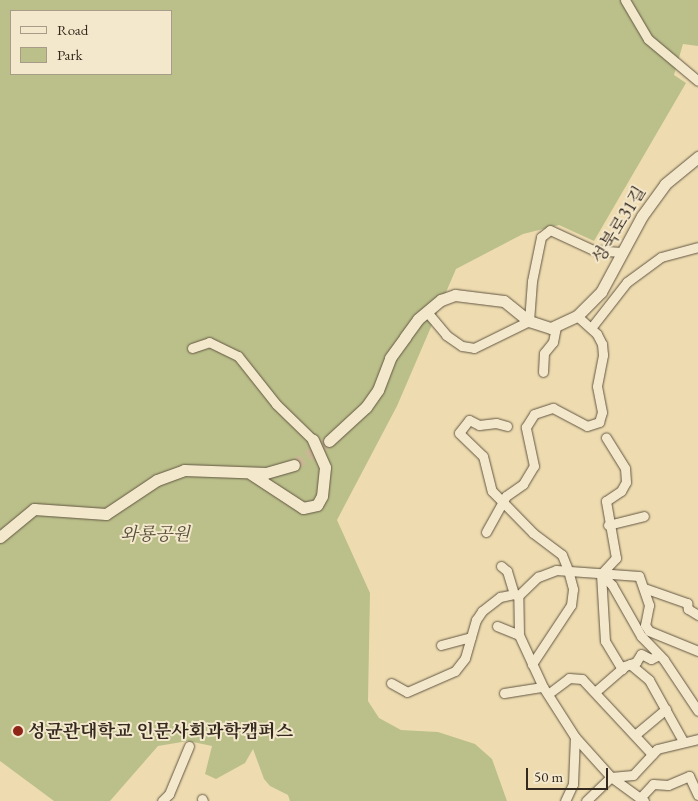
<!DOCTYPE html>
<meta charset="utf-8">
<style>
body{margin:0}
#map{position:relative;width:698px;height:801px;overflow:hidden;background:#eedcb0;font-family:"EB Garamond","Noto Serif KR",serif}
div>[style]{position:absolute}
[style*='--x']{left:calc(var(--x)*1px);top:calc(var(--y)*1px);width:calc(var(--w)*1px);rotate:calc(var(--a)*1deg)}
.green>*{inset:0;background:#bbc08a}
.tertiary-tunnel>*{height:11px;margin-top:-5.5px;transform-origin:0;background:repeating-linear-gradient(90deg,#c9b893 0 11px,transparent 0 16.5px)}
.roads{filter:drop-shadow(0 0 1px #625643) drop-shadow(0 0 1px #625643)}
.minor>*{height:9px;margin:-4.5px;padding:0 4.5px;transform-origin:4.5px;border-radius:4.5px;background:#f4e8cc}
.tertiary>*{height:11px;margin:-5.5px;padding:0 5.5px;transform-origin:5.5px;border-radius:5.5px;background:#f4e8cc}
.dots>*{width:14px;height:14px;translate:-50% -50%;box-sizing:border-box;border:2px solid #f4e8cc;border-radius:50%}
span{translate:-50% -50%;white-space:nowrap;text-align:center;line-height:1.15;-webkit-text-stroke:4px #f4e8cc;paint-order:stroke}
.street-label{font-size:18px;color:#34291f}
.park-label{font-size:18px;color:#564f3a;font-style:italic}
.poi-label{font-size:18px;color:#34291f;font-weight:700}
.left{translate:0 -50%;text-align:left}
.legend{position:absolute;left:10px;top:10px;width:162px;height:65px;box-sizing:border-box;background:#f4e8cc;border:1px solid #a79c87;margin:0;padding:6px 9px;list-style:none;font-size:15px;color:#34291f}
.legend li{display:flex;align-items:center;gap:10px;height:25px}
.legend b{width:25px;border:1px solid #a79c87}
.scale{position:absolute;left:526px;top:768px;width:82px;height:22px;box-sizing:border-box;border:2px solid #34291f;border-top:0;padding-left:6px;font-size:15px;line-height:18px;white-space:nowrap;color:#34291f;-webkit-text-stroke:4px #f4e8cc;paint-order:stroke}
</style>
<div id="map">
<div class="green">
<div style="clip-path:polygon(evenodd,0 0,698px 0,698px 46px,683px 44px,674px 75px,686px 83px,594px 241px,559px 225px,523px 234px,456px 269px,397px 406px,337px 520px,370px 593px,368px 701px,379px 718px,401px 730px,438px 732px,475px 744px,492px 759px,507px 801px,290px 801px,288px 795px,270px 786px,264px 779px,253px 749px,245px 763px,216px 779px,205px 774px,212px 746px,188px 741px,158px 746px,110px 801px,54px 801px,0 761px,0 0,11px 11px,171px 11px,171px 74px,11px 74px,11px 11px)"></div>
</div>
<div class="tertiary-tunnel">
<div style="--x:294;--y:465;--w:42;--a:-34.4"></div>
</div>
<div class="roads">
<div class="minor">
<div style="--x:625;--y:0;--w:45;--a:59.5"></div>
<div style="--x:648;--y:39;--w:65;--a:40"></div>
<div style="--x:427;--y:312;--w:30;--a:50"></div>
<div style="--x:446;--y:335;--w:19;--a:35"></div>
<div style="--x:462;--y:346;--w:12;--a:9"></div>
<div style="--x:474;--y:348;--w:61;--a:-26.1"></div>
<div style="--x:529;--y:321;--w:40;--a:-85.7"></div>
<div style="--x:532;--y:281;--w:45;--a:-78.4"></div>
<div style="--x:541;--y:237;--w:11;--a:-38"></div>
<div style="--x:550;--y:230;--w:47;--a:24.9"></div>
<div style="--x:593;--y:250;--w:28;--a:4"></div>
<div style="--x:591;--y:328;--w:58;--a:-52"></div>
<div style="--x:627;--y:282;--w:42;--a:-36.3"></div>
<div style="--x:661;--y:257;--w:38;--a:-15"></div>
<div style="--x:192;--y:348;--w:18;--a:-19"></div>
<div style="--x:209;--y:342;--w:32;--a:26"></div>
<div style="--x:238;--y:356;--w:61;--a:51.6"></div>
<div style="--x:276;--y:404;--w:52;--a:44.2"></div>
<div style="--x:543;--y:372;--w:19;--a:-87"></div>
<div style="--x:544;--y:353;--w:14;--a:-51"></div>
<div style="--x:553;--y:342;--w:16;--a:-79"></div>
<div style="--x:507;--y:426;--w:11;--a:-165"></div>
<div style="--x:496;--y:423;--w:17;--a:173"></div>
<div style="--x:479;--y:425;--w:11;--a:-153"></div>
<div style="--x:469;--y:420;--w:16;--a:128"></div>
<div style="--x:459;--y:433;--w:33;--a:44"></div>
<div style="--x:483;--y:456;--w:36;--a:76"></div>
<div style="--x:492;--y:491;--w:59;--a:45.7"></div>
<div style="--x:533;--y:533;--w:36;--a:37"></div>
<div style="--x:562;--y:555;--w:16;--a:68"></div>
<div style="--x:568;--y:570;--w:20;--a:75"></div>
<div style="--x:573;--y:589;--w:16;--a:97"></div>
<div style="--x:571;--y:605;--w:71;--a:123.5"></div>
<div style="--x:608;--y:525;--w:37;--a:-14"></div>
<div style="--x:486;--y:532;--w:41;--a:-60.9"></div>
<div style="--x:506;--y:496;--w:21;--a:-35"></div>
<div style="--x:523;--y:484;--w:21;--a:-59"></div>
<div style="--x:534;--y:466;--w:40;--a:-102"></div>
<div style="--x:526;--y:427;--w:15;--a:-58"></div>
<div style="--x:534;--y:414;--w:20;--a:-18"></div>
<div style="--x:553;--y:408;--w:38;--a:28"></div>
<div style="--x:587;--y:426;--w:13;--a:-18"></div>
<div style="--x:599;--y:422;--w:10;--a:-73"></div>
<div style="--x:602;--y:412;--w:26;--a:-101"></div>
<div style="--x:597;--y:386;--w:32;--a:-79"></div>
<div style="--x:603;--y:355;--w:11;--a:-95"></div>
<div style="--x:602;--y:344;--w:11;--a:-117"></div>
<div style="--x:597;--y:334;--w:27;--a:-138"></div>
<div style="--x:501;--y:566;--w:8;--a:40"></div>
<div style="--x:507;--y:571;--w:24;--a:73"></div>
<div style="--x:514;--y:594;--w:4;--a:27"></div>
<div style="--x:601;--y:574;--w:16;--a:45"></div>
<div style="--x:612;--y:585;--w:59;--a:60.4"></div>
<div style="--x:641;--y:636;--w:33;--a:46"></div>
<div style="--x:664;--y:660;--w:61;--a:56.3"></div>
<div style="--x:601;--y:574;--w:22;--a:-47"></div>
<div style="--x:616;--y:558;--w:58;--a:-100"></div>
<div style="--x:606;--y:501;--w:18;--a:-34"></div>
<div style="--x:621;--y:491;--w:10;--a:-61"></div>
<div style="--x:626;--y:482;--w:14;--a:-94"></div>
<div style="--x:625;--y:468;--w:36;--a:-122"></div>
<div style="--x:601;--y:574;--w:67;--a:86.6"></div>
<div style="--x:605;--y:641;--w:33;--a:59"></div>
<div style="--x:644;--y:588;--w:46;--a:19.2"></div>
<div style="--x:687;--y:603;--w:6;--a:81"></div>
<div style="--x:688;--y:609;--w:12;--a:31"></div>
<div style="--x:497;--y:626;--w:24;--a:22"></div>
<div style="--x:441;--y:645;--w:31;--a:-15"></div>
<div style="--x:630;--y:664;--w:25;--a:40"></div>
<div style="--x:649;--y:680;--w:70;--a:60.9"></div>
<div style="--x:391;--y:683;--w:18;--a:29"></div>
<div style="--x:407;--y:692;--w:52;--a:-23.6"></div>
<div style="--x:455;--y:671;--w:16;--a:-52"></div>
<div style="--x:465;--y:658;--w:40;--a:-74"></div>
<div style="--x:476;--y:620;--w:11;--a:-56"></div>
<div style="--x:482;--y:611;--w:23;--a:-38"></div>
<div style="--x:500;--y:597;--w:14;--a:-12"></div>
<div style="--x:595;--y:692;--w:40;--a:-41"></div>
<div style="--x:625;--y:666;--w:12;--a:-20"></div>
<div style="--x:636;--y:662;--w:9;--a:-58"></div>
<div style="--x:641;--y:654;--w:11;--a:27"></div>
<div style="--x:651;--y:659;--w:9;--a:-27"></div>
<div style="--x:504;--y:693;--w:39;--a:-9"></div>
<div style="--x:548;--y:694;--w:26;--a:-37"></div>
<div style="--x:569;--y:678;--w:13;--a:4"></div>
<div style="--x:582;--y:679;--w:103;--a:47"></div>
<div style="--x:636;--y:734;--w:39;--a:-40"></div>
<div style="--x:640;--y:798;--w:19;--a:-47"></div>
<div style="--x:653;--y:784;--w:15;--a:4"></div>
<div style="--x:668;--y:785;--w:23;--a:-23"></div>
<div style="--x:689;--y:776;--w:21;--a:65"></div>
<div style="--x:202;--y:799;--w:2;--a:63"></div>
<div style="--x:162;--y:801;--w:10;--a:-45"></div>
<div style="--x:169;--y:794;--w:52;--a:-67.4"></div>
<div style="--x:565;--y:801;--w:19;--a:-65"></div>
<div style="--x:573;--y:784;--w:47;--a:-87.6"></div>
<div style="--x:586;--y:801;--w:35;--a:-44"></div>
<div style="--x:611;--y:777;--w:22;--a:-5"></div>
<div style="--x:633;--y:775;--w:35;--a:-47"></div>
<div style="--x:657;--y:749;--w:42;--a:-13.7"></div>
<div style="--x:644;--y:801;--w:41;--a:-144"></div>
<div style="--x:611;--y:777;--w:54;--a:-132"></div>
<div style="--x:575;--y:737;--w:59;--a:-122.6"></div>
<div style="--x:543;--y:687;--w:57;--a:-114.8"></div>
<div style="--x:519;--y:635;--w:39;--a:-91"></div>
<div style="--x:518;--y:596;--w:28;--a:-44"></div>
<div style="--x:538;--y:577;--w:19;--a:-21"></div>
<div style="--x:556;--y:570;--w:83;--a:4.1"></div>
<div style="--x:639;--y:576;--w:31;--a:71"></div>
<div style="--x:649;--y:605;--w:20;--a:101"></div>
<div style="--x:645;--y:625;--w:7;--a:56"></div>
<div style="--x:649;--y:631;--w:53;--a:22.2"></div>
</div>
<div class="tertiary">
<div style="--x:329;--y:441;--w:50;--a:-42.6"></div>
<div style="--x:366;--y:407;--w:21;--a:-55"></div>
<div style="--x:378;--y:390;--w:34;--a:-69"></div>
<div style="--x:390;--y:358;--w:26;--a:-54"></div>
<div style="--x:405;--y:337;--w:22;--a:-54"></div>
<div style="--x:418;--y:319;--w:30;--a:-40"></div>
<div style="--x:441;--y:300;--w:15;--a:-20"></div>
<div style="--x:455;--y:295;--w:49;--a:7"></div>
<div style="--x:504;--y:301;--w:32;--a:39"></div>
<div style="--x:529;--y:321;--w:23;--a:18"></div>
<div style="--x:551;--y:328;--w:29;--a:-25"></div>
<div style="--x:577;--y:316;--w:34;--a:-45"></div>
<div style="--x:601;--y:292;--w:86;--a:-61.7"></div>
<div style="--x:642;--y:216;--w:39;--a:-54"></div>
<div style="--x:665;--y:184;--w:43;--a:-39.3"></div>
<div style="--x:251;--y:474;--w:62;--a:33.2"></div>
<div style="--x:303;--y:508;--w:14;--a:-12"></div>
<div style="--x:317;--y:505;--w:10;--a:-61"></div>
<div style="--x:322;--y:496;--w:29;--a:-84"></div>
<div style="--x:325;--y:467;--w:30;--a:-114"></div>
<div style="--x:0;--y:537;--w:44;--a:-39.5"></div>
<div style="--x:34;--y:509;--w:72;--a:4"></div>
<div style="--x:106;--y:514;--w:61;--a:-33.7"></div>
<div style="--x:157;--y:480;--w:29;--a:-20"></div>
<div style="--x:184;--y:470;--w:82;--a:2.1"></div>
<div style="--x:266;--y:473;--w:29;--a:-16"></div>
</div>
</div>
<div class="dots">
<div style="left:18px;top:731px;background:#8f2418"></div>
</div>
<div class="street-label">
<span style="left:619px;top:225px;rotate:-59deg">성북로31길</span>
</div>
<div class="park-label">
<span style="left:155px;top:534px">와룡공원</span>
</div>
<div class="poi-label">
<span class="left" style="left:28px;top:731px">성균관대학교 인문사회과학캠퍼스</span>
</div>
<ul class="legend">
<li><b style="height:6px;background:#f4e8cc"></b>Road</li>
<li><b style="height:14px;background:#bbc08a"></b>Park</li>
</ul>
<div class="scale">50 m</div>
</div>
